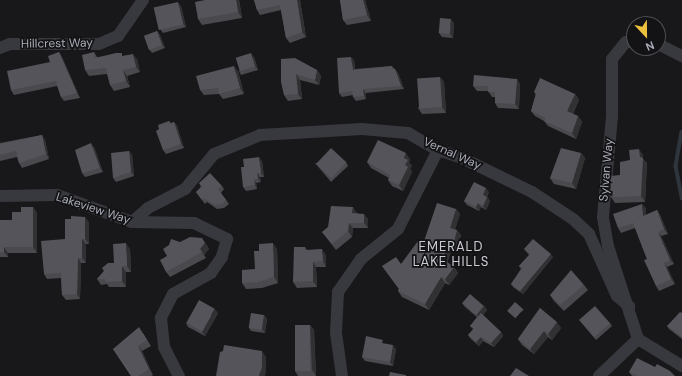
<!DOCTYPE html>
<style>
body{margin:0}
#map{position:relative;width:682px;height:376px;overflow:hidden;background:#181719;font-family:"DM Sans",sans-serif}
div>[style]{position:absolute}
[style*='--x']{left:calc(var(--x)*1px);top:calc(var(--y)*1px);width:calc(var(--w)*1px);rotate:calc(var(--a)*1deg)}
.stream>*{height:3.5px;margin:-1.75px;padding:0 1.75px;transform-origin:1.75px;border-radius:1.75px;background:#2e353d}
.street>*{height:12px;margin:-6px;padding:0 6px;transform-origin:6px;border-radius:6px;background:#38393e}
.wall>*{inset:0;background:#49494e}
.shaded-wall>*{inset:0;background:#313134;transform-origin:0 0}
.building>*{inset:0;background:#54545a;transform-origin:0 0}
span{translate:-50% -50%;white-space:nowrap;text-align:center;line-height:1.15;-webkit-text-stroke:3.5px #131214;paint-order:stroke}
.street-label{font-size:12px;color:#aaadb9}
.neighbourhood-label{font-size:13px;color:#cbcdd5;letter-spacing:1px}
.north{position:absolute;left:626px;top:16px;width:40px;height:40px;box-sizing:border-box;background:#131214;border:1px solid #4f5056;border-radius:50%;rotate:158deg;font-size:11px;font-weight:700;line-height:16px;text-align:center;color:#aaadb9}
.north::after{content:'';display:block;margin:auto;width:14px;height:18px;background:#ecc13d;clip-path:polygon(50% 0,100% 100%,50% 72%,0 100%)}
</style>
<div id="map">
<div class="stream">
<div style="--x:682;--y:132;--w:35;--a:100"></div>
<div style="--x:676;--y:166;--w:33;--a:79"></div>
</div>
<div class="street">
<div style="--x:658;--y:44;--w:27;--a:27"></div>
<div style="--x:0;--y:48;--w:11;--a:-22"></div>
<div style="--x:10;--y:44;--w:89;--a:0"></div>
<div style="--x:99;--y:44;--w:21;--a:-23"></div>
<div style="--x:118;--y:36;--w:44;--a:-55.2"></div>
<div style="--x:0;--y:196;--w:57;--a:-1"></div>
<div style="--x:57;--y:195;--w:80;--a:19.8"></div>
<div style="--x:132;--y:222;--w:62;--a:0.9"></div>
<div style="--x:194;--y:223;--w:37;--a:26"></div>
<div style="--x:227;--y:239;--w:19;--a:106"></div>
<div style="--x:222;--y:257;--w:19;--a:125"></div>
<div style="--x:211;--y:273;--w:43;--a:151.1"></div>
<div style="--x:173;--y:294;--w:27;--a:117"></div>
<div style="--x:161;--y:318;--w:29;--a:84"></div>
<div style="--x:164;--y:347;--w:33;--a:63"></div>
<div style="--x:132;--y:222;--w:21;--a:-41"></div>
<div style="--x:148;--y:208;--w:42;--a:-27.2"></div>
<div style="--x:185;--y:189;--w:45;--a:-50.4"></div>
<div style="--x:214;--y:154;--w:50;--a:-22.4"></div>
<div style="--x:260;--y:135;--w:102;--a:-3.4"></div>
<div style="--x:362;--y:129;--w:46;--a:5"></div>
<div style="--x:408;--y:133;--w:34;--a:30"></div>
<div style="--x:438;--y:150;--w:25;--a:18"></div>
<div style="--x:462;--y:158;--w:78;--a:25.9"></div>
<div style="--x:532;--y:192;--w:49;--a:33.4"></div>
<div style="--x:573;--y:219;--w:22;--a:43"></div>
<div style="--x:589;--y:234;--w:68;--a:65.7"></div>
<div style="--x:617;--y:296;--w:16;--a:40"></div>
<div style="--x:638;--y:339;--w:52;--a:31.5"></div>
<div style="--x:342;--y:376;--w:43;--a:-97.9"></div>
<div style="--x:336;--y:333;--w:41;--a:-87.2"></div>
<div style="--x:338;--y:292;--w:40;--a:-55.1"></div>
<div style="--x:361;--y:259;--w:48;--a:-39"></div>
<div style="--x:398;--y:229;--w:89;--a:-63.1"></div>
<div style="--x:599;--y:376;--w:54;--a:-43.5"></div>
<div style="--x:638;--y:339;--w:98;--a:-107.9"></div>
<div style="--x:608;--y:246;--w:29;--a:-100"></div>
<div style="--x:603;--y:217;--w:100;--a:-84.9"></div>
<div style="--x:612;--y:117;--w:58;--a:-90"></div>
<div style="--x:612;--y:59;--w:22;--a:-51"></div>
<div style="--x:626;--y:42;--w:8;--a:0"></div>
</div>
<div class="wall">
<div style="clip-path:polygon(205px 0,239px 0,242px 18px,202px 25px,198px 19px)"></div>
<div style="clip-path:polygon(254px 0,300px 0,306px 37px,290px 43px,286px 38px,281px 10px,260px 15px,257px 10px)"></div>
<div style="clip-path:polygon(340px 0,365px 0,371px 21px,347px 25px,343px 20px)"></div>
<div style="clip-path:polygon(181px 6px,186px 27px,163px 33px,160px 29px)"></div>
<div style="clip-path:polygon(454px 23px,453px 38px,442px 37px,439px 33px)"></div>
<div style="clip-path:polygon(157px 31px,160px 35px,165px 48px,152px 53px,149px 49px)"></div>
<div style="clip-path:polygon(59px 52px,62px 57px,80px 98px,64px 101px,61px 97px,57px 86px,14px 95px,11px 90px,50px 62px)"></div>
<div style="clip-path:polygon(94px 52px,97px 57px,124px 56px,137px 59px,140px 72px,127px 76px,130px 87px,114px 91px,110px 85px,107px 74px,89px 76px,85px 70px)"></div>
<div style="clip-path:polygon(254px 57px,258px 70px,241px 75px,239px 71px)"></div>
<div style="clip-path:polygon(281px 59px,317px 70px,321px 76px,319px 85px,300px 80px,302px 99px,288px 101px,284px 95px)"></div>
<div style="clip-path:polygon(354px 60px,355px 69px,392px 66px,398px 73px,404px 89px,366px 93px,366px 99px,356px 101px,353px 97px,353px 95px,342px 97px,339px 93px)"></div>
<div style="clip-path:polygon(238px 71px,244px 94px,223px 99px,219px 94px,204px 95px,200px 90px)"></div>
<div style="clip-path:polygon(440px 77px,444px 82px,446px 113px,422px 114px,418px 108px)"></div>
<div style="clip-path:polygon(517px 79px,520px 84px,519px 109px,498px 108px,495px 103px,495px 97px,492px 97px,488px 91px,477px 91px,473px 86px)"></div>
<div style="clip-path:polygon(534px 92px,575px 94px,579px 100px,573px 114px,578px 116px,582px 122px,576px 139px,548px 126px,544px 121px,535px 116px,531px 111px,536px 95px)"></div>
<div style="clip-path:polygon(169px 121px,171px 123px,174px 122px,177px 126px,184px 148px,166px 154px,163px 150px,159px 129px)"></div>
<div style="clip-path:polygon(42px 135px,45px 140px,49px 159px,22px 168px,19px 163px,17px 157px,0 161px,0 143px)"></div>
<div style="clip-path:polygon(94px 147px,103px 172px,85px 177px,82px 173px)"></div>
<div style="clip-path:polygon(129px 151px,132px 155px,134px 176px,116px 182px,113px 178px)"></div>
<div style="clip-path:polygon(581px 153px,585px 158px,576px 189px,554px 184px,550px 178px)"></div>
<div style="clip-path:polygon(643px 155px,643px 159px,647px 163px,645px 202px,615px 203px,611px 197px,630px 160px)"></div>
<div style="clip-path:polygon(410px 159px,409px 162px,412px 166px,410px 169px,412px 172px,403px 191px,392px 186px,388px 180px,389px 178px,371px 168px,367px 162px)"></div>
<div style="clip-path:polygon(262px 161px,264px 177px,260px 177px,261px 182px,256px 183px,257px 189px,246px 191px,243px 187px,244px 167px)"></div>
<div style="clip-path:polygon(346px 162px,348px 166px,331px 182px,315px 163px)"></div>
<div style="clip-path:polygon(199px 183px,222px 186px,224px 189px,221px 193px,229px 204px,224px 208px,217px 209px,207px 202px,205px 204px,196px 192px,201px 187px)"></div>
<div style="clip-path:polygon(489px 192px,487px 197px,490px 201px,486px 210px,481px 207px,479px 211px,467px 205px,464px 201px)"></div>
<div style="clip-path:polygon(33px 207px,37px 213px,37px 253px,8px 253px,8px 257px,0 257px,0 220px,12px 220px,21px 212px)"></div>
<div style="clip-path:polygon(646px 208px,646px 215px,657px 210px,660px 215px,668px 234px,661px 236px,674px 264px,667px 267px,675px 284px,659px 291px,656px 286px,647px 259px,635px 228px,621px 233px,618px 228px)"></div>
<div style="clip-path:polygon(456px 209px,460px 214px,455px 229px,461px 235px,457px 250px,452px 249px,447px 262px,454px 267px,458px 273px,449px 285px,445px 283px,429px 310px,402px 297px,398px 291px,399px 289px,382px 266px,401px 264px,423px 244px)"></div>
<div style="clip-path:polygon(357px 213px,368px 219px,368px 228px,353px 228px,352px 237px,336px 250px,322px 232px)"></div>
<div style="clip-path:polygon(89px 222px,89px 244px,86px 244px,86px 263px,81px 263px,80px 299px,66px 300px,62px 295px,61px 278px,47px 279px,44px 274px,65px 239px)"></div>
<div style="clip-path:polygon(180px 242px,206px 244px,209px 249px,204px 255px,206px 258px,170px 277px,166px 272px,167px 256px)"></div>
<div style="clip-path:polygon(305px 247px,307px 250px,326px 255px,326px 267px,316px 267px,317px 287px,297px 288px,293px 282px)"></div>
<div style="clip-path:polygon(130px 249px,131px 272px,126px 272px,126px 287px,109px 287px,107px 284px,101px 285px,97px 279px,104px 271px)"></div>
<div style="clip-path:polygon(277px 249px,278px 283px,262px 288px,246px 289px,242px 283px,255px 269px)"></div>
<div style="clip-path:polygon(524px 249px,553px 257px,523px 294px,513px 287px,511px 284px,521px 269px,519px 266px,529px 255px)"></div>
<div style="clip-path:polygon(584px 285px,588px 290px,564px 311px,554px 301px,550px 295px)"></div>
<div style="clip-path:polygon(462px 303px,484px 306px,487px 310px,483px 315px,501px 332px,503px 336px,494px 347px,483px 341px,479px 346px,471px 339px,468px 335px,473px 329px,470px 326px,477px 317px,465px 307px)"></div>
<div style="clip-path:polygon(540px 308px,561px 328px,552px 340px,548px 337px,534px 354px,522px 345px,518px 339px)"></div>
<div style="clip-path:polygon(218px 313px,205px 336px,188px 327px,186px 323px)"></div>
<div style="clip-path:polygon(682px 313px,682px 339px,669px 329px,667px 326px)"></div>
<div style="clip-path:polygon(264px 315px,267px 319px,265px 333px,251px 331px,249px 328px)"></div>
<div style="clip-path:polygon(579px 320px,610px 323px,612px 326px,596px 340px)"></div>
<div style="clip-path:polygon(310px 325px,314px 330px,316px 376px,298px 376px,295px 371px)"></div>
<div style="clip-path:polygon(143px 333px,151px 346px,142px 351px,153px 375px,151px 376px,131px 376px,113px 349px)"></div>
<div style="clip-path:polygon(385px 344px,396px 349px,393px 366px,365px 361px,362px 357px)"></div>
<div style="clip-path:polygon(655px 367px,675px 376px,632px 376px,629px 372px)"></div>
</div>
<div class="shaded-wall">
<div style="clip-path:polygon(236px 0,239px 0,242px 18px,238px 12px)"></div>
<div style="clip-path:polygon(297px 0,300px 0,306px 37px,302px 32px)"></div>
<div style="clip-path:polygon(363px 0,365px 0,371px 21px,367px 15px)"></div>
<div style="clip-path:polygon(178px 2px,181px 6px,186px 27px,183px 24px)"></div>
<div style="clip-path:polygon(451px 19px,454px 23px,453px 38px,450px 34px)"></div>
<div style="clip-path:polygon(157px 31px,160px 35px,165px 48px,162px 45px)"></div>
<div style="clip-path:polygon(59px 52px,62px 57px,80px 98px,77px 93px)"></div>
<div style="clip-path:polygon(251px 53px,254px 57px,258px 70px,255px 66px)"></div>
<div style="clip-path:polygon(133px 54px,137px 59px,140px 72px,136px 67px)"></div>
<div style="clip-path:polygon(351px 57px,354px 60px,355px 73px,353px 70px)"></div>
<div style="clip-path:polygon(234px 66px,238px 71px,244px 94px,240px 88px)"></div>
<div style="clip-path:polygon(395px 69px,398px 73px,404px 89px,401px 86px)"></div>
<div style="clip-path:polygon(123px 70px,127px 76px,130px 87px,126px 81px)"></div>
<div style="clip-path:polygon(317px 70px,321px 76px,319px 85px,315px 80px)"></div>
<div style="clip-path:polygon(296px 74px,300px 80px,302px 99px,298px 94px)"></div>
<div style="clip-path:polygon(440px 77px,444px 82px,446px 113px,442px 107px)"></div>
<div style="clip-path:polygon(517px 79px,520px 84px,519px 109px,515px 104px)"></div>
<div style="clip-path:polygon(363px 89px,366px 93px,366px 99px,364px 96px)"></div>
<div style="clip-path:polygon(575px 94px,579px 100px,571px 117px,567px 111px)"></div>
<div style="clip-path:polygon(578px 116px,582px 122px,576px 139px,572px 133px)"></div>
<div style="clip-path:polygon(174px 122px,177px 126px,184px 148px,181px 144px)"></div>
<div style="clip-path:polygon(42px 135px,45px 140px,49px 159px,46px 154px)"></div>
<div style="clip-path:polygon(91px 143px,94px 147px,103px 172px,100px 168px)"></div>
<div style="clip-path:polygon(639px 149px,643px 155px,643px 159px,647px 163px,645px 202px,641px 196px)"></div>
<div style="clip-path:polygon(129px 151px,132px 155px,134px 176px,131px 172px)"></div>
<div style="clip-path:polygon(406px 153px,410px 159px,409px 162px,412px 166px,410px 169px,412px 172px,403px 191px,399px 185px,405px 165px,404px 158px)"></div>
<div style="clip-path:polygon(581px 153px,585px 158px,576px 189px,572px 183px)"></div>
<div style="clip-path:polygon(259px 157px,262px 161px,264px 177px,261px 173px)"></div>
<div style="clip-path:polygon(257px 173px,260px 177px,261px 182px,258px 179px)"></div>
<div style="clip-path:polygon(254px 179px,256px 183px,257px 189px,255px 185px)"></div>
<div style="clip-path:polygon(486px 188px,489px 192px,486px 199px,483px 195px)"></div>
<div style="clip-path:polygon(487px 197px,490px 201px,486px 210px,483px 206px)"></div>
<div style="clip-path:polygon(478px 203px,481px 207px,479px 211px,476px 207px)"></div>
<div style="clip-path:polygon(642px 204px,646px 208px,646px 221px,643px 216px)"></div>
<div style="clip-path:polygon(33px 207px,37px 213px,37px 253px,33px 247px)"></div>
<div style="clip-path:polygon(353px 207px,357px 213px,356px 219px,352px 213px)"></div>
<div style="clip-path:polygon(456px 209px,460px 214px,454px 233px,450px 228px)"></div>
<div style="clip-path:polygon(657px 210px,660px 215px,668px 234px,664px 229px)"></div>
<div style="clip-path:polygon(364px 214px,368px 219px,368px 228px,364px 223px)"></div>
<div style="clip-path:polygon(85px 217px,89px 222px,89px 244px,85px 239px)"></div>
<div style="clip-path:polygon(349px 223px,353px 228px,352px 237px,348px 231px)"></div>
<div style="clip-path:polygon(457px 230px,461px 235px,457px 250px,453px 245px)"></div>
<div style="clip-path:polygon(658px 232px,661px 236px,674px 264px,670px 260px)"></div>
<div style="clip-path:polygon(202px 238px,209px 249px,204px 255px,206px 258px,200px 249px)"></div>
<div style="clip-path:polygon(82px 239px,86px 244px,86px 263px,82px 258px)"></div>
<div style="clip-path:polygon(126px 243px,130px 249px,131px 272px,127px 266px)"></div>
<div style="clip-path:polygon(273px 243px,277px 249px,278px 283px,274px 277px)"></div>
<div style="clip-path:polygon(448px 243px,452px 249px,447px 264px,443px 259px)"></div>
<div style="clip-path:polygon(4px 247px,8px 253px,8px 257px,4px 252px)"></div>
<div style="clip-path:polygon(322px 249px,326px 255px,326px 267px,323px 261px)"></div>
<div style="clip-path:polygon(551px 254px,553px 257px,523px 294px,520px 291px)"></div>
<div style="clip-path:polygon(78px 258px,81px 263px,80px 299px,77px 294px)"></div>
<div style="clip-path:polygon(313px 262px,316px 267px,317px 287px,313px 281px)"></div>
<div style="clip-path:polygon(664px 263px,667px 267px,675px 284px,671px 279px)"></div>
<div style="clip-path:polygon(122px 266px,126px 272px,126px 287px,122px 281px)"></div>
<div style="clip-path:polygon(454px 267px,458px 273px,449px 285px,445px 279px)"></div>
<div style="clip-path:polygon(441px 277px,445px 283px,429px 310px,425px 304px)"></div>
<div style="clip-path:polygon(484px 306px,487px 310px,480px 319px,477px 315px)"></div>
<div style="clip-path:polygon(215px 309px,218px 313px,205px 336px,202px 332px)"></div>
<div style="left:523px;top:309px;width:2px;height:12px;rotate:63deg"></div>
<div style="clip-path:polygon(264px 315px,267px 319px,265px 333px,262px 329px)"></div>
<div style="clip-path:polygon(557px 322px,561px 328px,552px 340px,548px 334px)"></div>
<div style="clip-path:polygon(310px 325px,314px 330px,316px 376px,312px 370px)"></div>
<div style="clip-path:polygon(544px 331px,548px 337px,534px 354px,530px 349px)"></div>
<div style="clip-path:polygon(501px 332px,503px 336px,494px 347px,491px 343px)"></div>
<div style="clip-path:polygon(481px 337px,483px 341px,479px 346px,476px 342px)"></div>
<div style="clip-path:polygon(393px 345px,396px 349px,393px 366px,390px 362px)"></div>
<div style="clip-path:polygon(138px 346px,142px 351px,153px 375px,149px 369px)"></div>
<div style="clip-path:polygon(262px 351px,266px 357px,266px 372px,265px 376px,259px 376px)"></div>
</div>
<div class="building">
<div style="clip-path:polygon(205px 0,236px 0,238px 12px,198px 19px,195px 2px)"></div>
<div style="clip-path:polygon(254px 0,297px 0,302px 32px,286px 38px,280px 5px,257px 10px)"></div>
<div style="clip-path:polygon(340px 0,363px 0,367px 15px,343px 20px)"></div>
<div style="left:178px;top:2px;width:23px;height:25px;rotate:77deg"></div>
<div style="left:440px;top:18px;width:11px;height:15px;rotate:5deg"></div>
<div style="left:157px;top:31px;width:15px;height:14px;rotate:70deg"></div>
<div style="clip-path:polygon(59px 52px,77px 93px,61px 97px,56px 81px,11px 90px,7px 71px,50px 62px,48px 56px)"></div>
<div style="clip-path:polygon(94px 52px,95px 58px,116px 53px,122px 53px,122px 56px,133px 54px,136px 67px,123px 70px,126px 81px,110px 85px,106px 68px,85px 70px,82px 55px)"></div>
<div style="left:251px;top:53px;width:14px;height:16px;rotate:73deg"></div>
<div style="clip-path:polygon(351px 57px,353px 70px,392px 66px,392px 69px,395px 69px,401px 86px,363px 89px,364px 96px,353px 97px,352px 91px,339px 93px,337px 58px)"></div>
<div style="clip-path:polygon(295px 58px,317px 70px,315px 80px,296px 74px,298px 94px,284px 95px,281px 82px,281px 59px)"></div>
<div style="clip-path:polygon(234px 66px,240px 88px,219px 94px,218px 88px,200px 90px,196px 76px)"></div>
<div style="clip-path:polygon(474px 75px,517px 79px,515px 104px,495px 103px,495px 92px,488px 92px,488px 86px,473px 86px)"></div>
<div style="left:440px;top:77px;width:30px;height:23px;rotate:86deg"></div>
<div style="clip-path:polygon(540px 78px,575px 94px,567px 111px,578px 116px,572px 133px,544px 121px,546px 118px,531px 111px,536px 93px,534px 92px)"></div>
<div style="clip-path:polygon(169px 121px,170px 124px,174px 122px,181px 144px,163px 150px,156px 131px,159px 129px,158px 125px)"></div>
<div style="clip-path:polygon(42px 135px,46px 154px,19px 163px,16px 151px,0 155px,0 144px)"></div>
<div style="clip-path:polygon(378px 140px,406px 153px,404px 158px,408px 160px,405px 165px,408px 167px,399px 185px,388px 180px,390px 175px,367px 162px)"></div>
<div style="clip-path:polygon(91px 143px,100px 168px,82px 173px,75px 150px)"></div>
<div style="left:331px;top:148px;width:21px;height:22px;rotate:43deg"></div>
<div style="clip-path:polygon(561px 148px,581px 153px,572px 183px,550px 178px)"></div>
<div style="clip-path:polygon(639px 149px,640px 157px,643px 158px,641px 196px,611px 197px,610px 176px,620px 175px,620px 162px,630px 160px,629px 150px)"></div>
<div style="clip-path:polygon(129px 151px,131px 172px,113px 178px,111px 153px)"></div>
<div style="clip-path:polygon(259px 157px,261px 173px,257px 173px,258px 179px,254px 179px,255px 185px,243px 187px,241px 167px,244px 167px,243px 159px)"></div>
<div style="clip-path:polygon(210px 173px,222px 186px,218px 189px,226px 200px,222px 204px,215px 205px,204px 198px,202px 200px,196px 192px,202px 186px,199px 183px)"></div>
<div style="clip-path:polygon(474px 182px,486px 188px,483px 195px,487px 197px,483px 206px,478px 203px,476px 207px,464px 201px)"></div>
<div style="clip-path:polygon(437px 203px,456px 209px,450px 228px,457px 230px,453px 245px,448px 243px,443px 259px,454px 267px,445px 279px,441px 277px,425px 304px,398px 291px,399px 289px,382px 266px,396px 257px,401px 264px,418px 241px,423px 244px)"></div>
<div style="clip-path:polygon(642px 204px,643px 216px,657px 210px,664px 229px,658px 232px,670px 260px,664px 263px,671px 279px,656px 286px,644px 260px,647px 259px,633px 223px,618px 228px,613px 214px)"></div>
<div style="clip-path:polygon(331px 206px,353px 207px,352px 213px,364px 214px,364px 223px,349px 223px,348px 231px,332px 244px,322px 232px,328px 227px)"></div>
<div style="clip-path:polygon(21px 207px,33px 207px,33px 247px,4px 247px,4px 252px,0 252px,0 220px,12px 220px,12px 212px,21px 212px)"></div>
<div style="clip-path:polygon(71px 216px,85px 217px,85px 239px,82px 239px,82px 258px,78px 258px,77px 294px,62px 295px,61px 273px,44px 274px,41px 241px,65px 239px,65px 219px,71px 219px)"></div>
<div style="clip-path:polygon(190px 237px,202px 238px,205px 243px,200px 249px,202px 252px,166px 272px,160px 260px,167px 256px,163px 249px,169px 245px,171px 239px,180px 242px)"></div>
<div style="clip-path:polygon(533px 239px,551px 254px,520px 291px,511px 284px,522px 268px,519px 266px,530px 254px,524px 249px)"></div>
<div style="clip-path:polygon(126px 243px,127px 266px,122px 266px,122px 281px,106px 282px,105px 279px,97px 279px,104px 271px,102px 268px,108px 263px,114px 263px,113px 244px)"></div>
<div style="clip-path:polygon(273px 243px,274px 277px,258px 282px,242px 283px,242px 270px,255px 269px,254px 251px,259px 251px,259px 244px)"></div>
<div style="clip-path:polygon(294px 247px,305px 247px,305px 250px,322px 249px,323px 261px,313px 262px,313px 281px,293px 282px)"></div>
<div style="clip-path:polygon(571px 270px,584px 285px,560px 305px,550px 295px)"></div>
<div style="left:470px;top:294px;width:18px;height:12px;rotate:41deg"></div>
<div style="left:199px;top:300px;width:18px;height:26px;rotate:29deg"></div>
<div style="left:515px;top:302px;width:11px;height:12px;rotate:41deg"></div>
<div style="left:595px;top:306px;width:23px;height:21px;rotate:49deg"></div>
<div style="clip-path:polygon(540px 308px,557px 322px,548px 334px,544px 331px,530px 349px,518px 339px)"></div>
<div style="clip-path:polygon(680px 312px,682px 313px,682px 337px,667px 326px)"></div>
<div style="left:251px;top:313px;width:13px;height:15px;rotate:9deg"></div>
<div style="clip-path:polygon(481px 313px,501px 332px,491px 343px,481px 337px,476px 342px,468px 335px,474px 329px,470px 326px)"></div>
<div style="left:295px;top:325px;width:15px;height:46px"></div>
<div style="clip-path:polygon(139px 327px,147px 340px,138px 346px,149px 369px,138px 376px,131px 376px,113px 349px)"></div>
<div style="clip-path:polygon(366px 336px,383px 340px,382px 343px,393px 345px,390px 362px,362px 357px)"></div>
<div style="clip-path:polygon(224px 345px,262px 351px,262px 367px,259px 376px,216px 376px,220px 352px,223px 351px)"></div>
<div style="clip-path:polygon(637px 358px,655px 367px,657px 364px,670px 371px,675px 376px,638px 376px,629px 372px)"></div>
<div style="clip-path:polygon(516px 368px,529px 376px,510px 376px)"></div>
<div style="clip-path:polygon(390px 372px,406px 375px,406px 376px,389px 376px)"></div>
</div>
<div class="street-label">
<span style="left:57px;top:44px;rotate:-1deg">Hillcrest Way</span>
<span style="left:452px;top:154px;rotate:24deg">Vernal Way</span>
<span style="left:607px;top:170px;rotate:-85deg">Sylvan Way</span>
<span style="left:93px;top:209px;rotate:18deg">Lakeview Way</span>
</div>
<div class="neighbourhood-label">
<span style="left:451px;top:255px">EMERALD<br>LAKE HILLS</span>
</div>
<div class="north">N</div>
</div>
